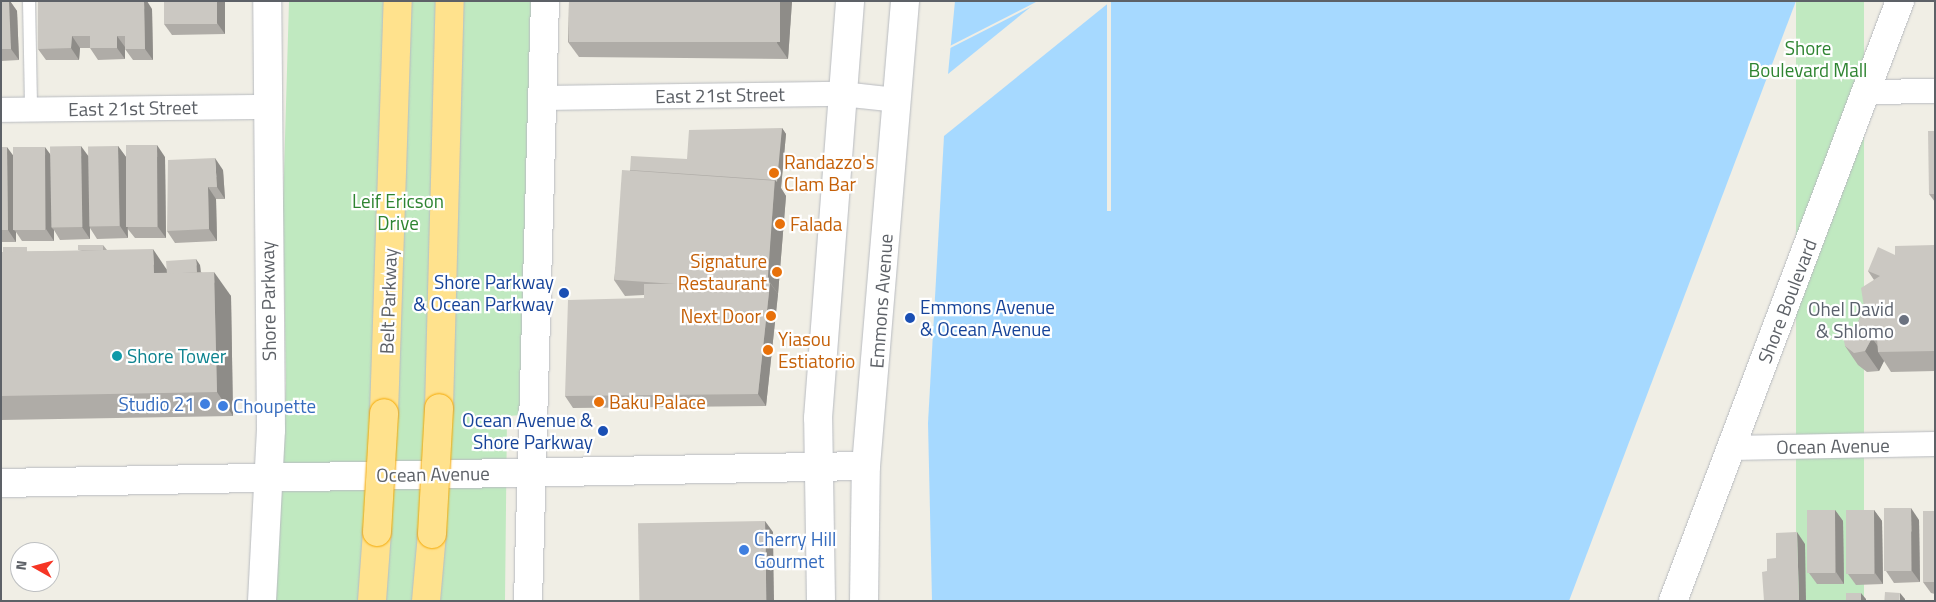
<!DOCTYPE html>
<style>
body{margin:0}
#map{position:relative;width:1936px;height:602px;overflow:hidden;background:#f0eee5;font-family:"Titillium Web",sans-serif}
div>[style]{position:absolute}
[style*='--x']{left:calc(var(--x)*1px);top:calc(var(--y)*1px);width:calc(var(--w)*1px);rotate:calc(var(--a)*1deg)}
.green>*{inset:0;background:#c0e9c0;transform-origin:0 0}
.water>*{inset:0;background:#a6d9ff}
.pier>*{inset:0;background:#f0eee5;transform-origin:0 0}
.roads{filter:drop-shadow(0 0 1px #b8bbc0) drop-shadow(0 0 1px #b8bbc0)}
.lane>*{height:12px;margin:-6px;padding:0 6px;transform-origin:6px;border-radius:6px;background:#fff}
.street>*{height:24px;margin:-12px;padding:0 12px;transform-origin:12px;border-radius:12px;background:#fff}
.secondary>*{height:28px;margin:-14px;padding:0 14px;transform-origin:14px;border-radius:14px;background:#fff}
.highway>*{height:28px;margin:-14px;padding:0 14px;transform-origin:14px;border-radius:14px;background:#ffe28d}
.bridges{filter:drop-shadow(0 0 1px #f5a800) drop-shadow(0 0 1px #f5a800)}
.highway-bridge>*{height:28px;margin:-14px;padding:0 14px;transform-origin:14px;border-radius:14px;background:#ffe28d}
.wall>*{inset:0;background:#afaca7}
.shaded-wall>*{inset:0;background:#8e8c88}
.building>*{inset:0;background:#cbc8c2;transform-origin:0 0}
.dots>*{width:14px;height:14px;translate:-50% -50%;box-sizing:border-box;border:2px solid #fff;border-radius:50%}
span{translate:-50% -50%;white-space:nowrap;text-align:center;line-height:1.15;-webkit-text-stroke:4.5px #fff;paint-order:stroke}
.park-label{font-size:19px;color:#2e8431}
.street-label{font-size:19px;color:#5d6167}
.food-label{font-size:19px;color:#c56008}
.left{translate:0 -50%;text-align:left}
.right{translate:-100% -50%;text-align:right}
.transit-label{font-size:19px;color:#164399}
.worship-label{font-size:19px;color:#5b616d}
.culture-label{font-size:19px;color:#0d838f}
.shop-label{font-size:19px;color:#366cbe}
.frame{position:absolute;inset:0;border:2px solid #5d6167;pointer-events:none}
.north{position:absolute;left:10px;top:542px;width:50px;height:50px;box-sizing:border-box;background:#fff;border:1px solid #bec0c2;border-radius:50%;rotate:277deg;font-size:14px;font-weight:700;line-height:20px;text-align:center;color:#5d6167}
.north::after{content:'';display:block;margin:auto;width:18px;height:22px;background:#f63525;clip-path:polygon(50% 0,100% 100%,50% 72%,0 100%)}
</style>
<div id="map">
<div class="green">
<div style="clip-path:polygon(289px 1px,532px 1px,522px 415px,507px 416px,505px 601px,271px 601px,279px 544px,286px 383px,283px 207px)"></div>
<div style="left:1796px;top:1px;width:68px;height:642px"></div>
</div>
<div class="water">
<div style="clip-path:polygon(955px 1px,1038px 1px,948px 74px)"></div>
<div style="clip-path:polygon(1111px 1px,1796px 1px,1569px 601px,932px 601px,928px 423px,944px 136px)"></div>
</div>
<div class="pier">
<div style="left:1038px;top:1px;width:2px;height:116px;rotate:63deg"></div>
<div style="left:1107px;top:1px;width:4px;height:210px"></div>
</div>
<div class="roads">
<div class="lane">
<div style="--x:29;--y:1;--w:108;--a:88.9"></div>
</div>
<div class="street">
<div style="--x:1866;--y:92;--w:69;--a:-0.8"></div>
<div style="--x:543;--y:98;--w:299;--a:-0.8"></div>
<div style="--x:842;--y:94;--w:54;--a:6.3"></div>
<div style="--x:1;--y:110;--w:263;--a:-0.7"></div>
<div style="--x:1731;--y:448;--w:204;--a:-1.1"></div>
</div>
<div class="secondary">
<div style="--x:1;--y:483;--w:865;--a:-1.13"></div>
<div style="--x:262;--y:601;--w:171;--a:-87"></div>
<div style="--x:271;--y:430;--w:429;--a:-90.5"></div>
<div style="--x:528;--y:601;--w:600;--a:-88.38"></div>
<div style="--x:821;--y:601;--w:183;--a:-90.9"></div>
<div style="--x:818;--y:418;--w:418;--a:-85.6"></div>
<div style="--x:864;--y:601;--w:135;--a:-89.2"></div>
<div style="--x:866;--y:466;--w:467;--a:-85.2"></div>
<div style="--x:1673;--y:601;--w:642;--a:-69.28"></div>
</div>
<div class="highway">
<div style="--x:439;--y:408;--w:407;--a:-88.5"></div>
<div style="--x:384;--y:413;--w:412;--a:-88.1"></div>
<div style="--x:372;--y:601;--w:69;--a:-85.9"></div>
<div style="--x:426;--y:601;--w:67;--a:-84.9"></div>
</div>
</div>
<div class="bridges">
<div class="highway-bridge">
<div style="--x:377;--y:532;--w:119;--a:-86.6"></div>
<div style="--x:432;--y:534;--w:126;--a:-86.8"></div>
</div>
</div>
<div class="wall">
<div style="clip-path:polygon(1px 1px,10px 1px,17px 11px,19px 60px,1px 61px)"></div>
<div style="clip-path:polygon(38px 1px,152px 9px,153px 60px,133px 60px,125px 49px,125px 59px,98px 60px,90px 48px,80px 48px,79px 60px,46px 60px,38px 49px)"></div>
<div style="clip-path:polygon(225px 1px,225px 34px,172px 35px,164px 24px)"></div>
<div style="clip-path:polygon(569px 1px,792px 1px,788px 59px,579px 57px,568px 42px)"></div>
<div style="clip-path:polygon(782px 128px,786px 134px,781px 188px,786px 196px,778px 294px,766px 406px,573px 408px,565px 396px,644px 298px,644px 295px,625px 296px,614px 280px,630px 170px,687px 159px)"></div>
<div style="clip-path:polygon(1935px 131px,1935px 202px,1929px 194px)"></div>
<div style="clip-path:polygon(118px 146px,126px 157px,165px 157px,166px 238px,135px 238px,127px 228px,128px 238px,97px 239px,90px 228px,90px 239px,60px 240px,54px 230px,54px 241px,22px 241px,16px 232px,16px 242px,1px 242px,1px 147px,13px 156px,51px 155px,88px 156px)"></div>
<div style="clip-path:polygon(223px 170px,225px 199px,216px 199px,217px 241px,175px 243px,167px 231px)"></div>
<div style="clip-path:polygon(103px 245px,107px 250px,167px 269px,200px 265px,201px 272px,231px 296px,233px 416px,1px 420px,1px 252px,78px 251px)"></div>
<div style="clip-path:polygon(1935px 245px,1935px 371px,1891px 372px,1884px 361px,1879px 371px,1867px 372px,1858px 365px,1845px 346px,1857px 325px,1874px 280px,1868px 271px,1895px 255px)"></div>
<div style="clip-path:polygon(1835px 510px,1843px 521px,1844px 584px,1817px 584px,1809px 573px)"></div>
<div style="clip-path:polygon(1874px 510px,1882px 521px,1883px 584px,1856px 585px,1848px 574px)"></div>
<div style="clip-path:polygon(1935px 511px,1935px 594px,1931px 593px,1923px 582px)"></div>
<div style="clip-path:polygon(1919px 520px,1920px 582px,1894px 583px,1886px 571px)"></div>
</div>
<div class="shaded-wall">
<div style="clip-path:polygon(3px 1px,10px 1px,17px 11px,19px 60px,11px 49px)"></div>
<div style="clip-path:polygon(144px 1px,147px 1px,152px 9px,153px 60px,145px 49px)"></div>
<div style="clip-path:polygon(217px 1px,225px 1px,225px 34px,217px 23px)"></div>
<div style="clip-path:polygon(780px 1px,792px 1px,788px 59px,777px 43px)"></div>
<div style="clip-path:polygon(72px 36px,80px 48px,79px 60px,71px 48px)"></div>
<div style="clip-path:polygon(117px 36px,125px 47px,125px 59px,117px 48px)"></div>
<div style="clip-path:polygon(782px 128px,786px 134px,781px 188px,786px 196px,778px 294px,767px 278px,775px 180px)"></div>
<div style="clip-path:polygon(157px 145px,165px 157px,166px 238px,158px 227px)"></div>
<div style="clip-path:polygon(81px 146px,89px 157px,90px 239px,82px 227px)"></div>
<div style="clip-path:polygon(118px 146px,126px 157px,128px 238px,120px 226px)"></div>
<div style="clip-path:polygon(7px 147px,15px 158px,14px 230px,16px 232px,16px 242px,8px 230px)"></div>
<div style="clip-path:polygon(45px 147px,53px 158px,52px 228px,54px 230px,54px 241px,46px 229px)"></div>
<div style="clip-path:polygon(215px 158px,223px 170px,225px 199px,217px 187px)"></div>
<div style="clip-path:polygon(208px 187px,216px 199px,217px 241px,209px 229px)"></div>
<div style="clip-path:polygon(153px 249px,169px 273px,154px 273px)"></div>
<div style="clip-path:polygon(196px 259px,200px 265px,202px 291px,198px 285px)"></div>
<div style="clip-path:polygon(214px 272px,231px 296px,233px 416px,217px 392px)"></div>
<div style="clip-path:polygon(770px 283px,778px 294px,766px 406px,758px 394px)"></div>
<div style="clip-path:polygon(1872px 338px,1882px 352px,1878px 352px,1884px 361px,1879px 371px,1865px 351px)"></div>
<div style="clip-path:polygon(1911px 508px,1919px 520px,1920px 582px,1912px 571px)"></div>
<div style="clip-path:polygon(1835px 510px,1843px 521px,1844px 584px,1836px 572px)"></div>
<div style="clip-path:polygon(1874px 510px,1882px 521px,1883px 584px,1875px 573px)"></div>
<div style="clip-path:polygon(765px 521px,773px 532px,774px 601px,766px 601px)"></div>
<div style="clip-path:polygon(1797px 532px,1805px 544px,1806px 601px,1799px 601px)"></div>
<div style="clip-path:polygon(1861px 593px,1866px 599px,1866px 601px,1861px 601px)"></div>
<div style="clip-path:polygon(1900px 593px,1905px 599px,1905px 601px,1900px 601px)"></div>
</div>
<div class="building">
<div style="clip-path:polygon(1px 1px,9px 1px,11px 49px,1px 49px)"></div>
<div style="clip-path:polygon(38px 1px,144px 1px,145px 49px,125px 49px,125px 36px,117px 36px,117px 48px,90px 48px,90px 36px,72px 36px,71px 48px,38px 49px)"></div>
<div style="left:164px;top:1px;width:53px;height:23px"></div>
<div style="left:569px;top:1px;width:211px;height:41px"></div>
<div style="clip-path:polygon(782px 128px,777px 182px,775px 180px,630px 170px,631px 156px,687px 159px,689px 130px)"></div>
<div style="clip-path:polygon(1928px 131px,1935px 131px,1935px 194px,1929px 194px)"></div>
<div style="left:126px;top:145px;width:31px;height:82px"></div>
<div style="left:81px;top:146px;width:81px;height:31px;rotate:89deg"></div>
<div style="left:118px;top:146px;width:80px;height:30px;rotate:89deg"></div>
<div style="clip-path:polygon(1px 147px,7px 147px,8px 230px,1px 230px)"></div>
<div style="left:13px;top:147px;width:32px;height:83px"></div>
<div style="clip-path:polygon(215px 158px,217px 187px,208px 187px,209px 229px,167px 231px,168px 160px)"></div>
<div style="left:622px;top:170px;width:153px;height:110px;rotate:4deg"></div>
<div style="left:103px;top:245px;width:5px;height:25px;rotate:90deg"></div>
<div style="clip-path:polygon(1935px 245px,1935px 351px,1878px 352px,1877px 338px,1872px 338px,1865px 351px,1854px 353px,1845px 346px,1843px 336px,1857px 325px,1864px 307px,1861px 288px,1880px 276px,1868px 271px,1878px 247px,1895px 255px,1895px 246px)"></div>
<div style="left:3px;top:247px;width:24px;height:5px"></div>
<div style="clip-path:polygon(153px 249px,154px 273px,214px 272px,217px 392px,1px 396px,1px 252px)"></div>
<div style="left:196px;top:259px;width:13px;height:30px;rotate:86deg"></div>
<div style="clip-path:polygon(770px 283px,758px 394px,565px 396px,568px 300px,644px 298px,644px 284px)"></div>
<div style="left:1884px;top:508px;width:27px;height:63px"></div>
<div style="left:1807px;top:510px;width:28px;height:63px"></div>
<div style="left:1846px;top:510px;width:28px;height:64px"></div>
<div style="left:1923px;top:511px;width:12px;height:71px"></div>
<div style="left:765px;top:521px;width:80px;height:127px;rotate:89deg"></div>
<div style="clip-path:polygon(1797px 532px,1799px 601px,1764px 601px,1762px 572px,1767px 571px,1767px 559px,1776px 558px,1776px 533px)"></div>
<div style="left:1885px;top:592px;width:15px;height:9px;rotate:4deg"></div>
<div style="left:1846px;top:593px;width:15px;height:8px"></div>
</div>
<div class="dots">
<div style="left:774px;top:173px;background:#e8710a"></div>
<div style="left:780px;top:224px;background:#e8710a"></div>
<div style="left:777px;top:272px;background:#e8710a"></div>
<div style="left:564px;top:293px;background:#1a4fb4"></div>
<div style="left:771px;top:316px;background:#e8710a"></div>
<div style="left:910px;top:318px;background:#1a4fb4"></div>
<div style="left:1904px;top:320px;background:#6b7280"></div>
<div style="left:768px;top:350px;background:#e8710a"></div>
<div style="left:117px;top:356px;background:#0f9aa8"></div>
<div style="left:599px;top:402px;background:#e8710a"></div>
<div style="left:205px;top:404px;background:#3f7fe0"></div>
<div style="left:223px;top:406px;background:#3f7fe0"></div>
<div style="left:603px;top:431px;background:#1a4fb4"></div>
<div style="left:744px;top:550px;background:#3f7fe0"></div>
</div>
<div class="park-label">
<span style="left:1808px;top:59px">Shore<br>Boulevard Mall</span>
<span style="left:398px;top:212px">Leif Ericson<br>Drive</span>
</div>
<div class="street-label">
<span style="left:720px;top:95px;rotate:-1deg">East 21st Street</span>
<span style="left:133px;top:108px;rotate:-1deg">East 21st Street</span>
<span style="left:268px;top:301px;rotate:-91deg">Shore Parkway</span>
<span style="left:388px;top:301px;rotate:-88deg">Belt Parkway</span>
<span style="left:881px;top:301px;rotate:-86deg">Emmons Avenue</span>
<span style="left:1787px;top:301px;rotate:-69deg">Shore Boulevard</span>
<span style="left:1833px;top:446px;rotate:-1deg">Ocean Avenue</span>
<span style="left:433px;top:474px;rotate:-1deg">Ocean Avenue</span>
</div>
<div class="food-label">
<span class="left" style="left:784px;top:173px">Randazzo's<br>Clam Bar</span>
<span class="left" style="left:790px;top:224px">Falada</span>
<span class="right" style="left:767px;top:272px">Signature<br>Restaurant</span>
<span class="right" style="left:761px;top:316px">Next Door</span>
<span class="left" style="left:778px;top:350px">Yiasou<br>Estiatorio</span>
<span class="left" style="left:609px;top:402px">Baku Palace</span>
</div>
<div class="transit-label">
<span class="right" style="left:554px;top:293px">Shore Parkway<br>&amp; Ocean Parkway</span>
<span class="left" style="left:920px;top:318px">Emmons Avenue<br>&amp; Ocean Avenue</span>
<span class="right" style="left:593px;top:431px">Ocean Avenue &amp;<br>Shore Parkway</span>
</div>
<div class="worship-label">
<span class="right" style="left:1894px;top:320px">Ohel David<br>&amp; Shlomo</span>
</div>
<div class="culture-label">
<span class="left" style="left:127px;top:356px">Shore Tower</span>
</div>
<div class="shop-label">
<span class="right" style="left:195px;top:404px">Studio 21</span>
<span class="left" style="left:233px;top:406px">Choupette</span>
<span class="left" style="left:754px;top:550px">Cherry Hill<br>Gourmet</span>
</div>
<div class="frame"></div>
<div class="north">N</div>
</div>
